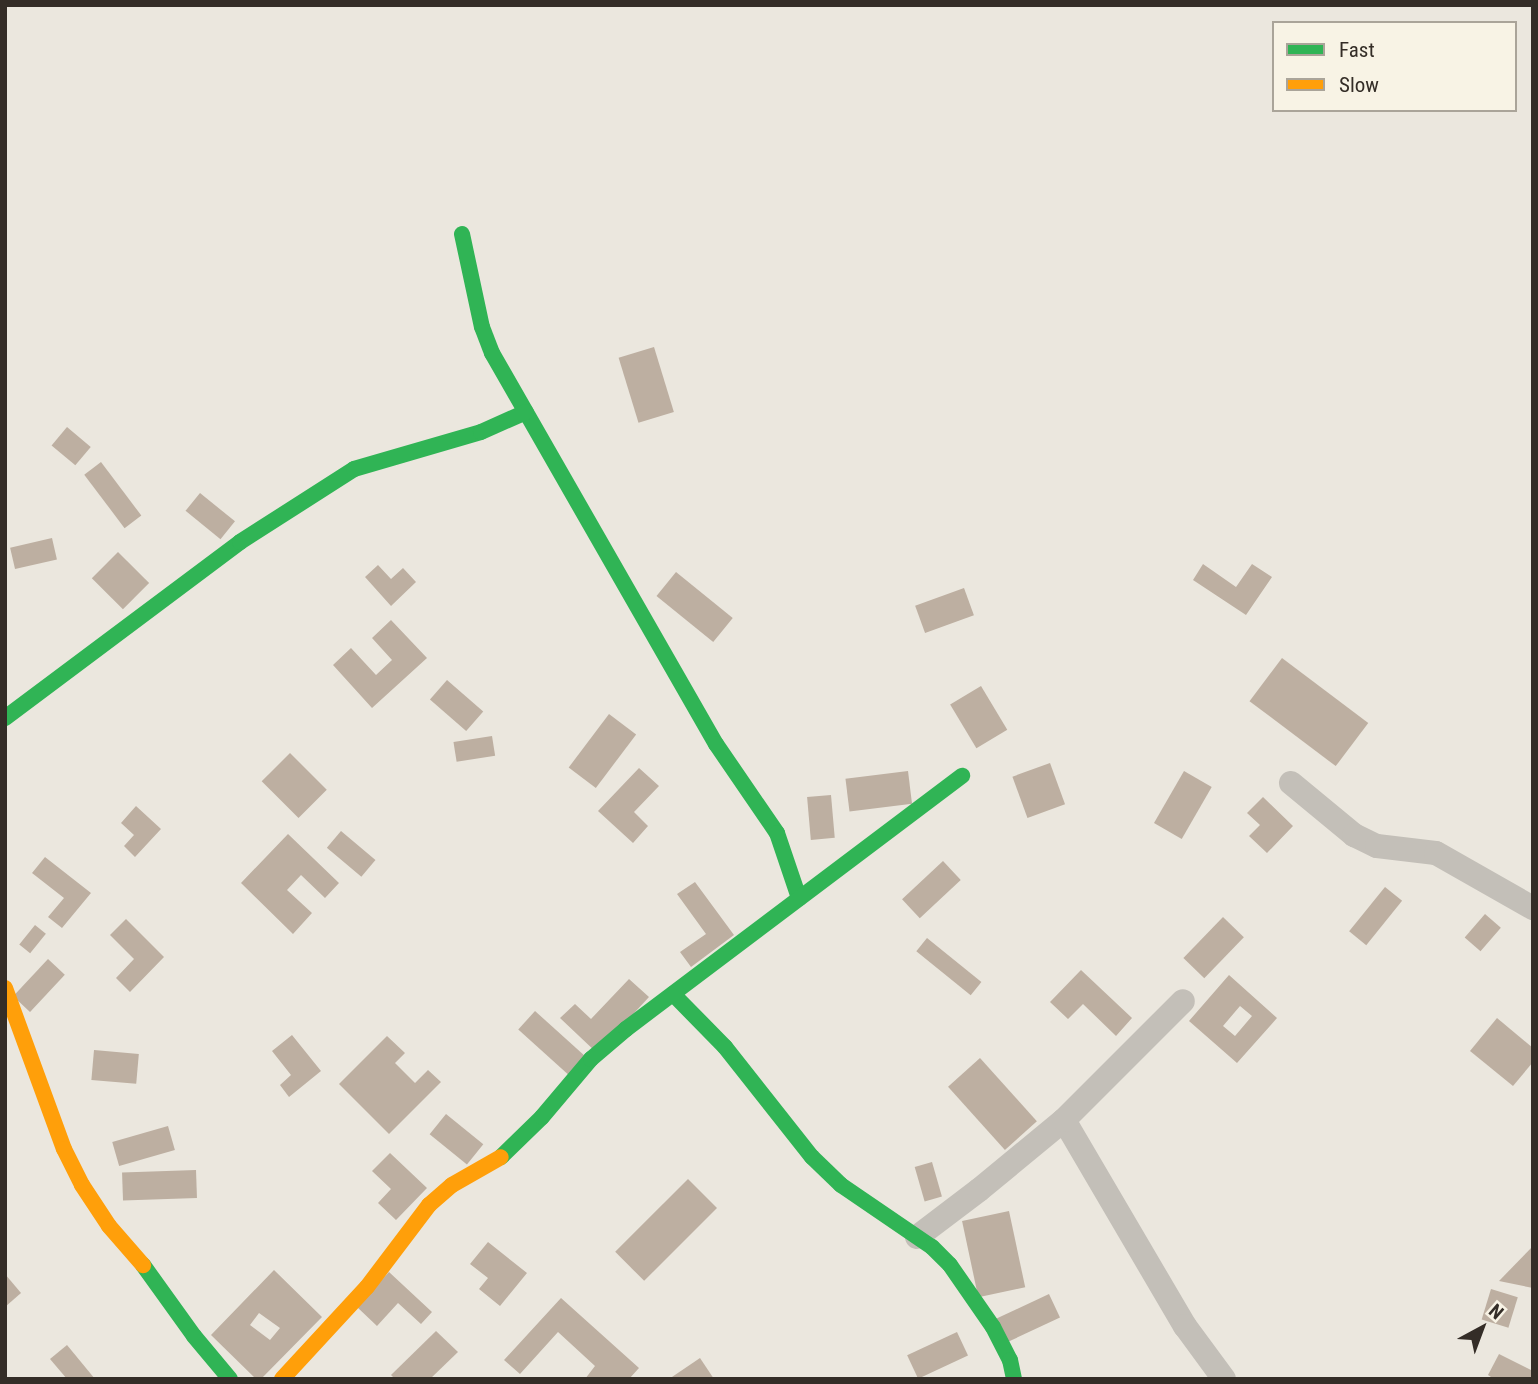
<!DOCTYPE html>
<style>
body{margin:0}
#map{position:relative;width:1538px;height:1384px;overflow:hidden;background:#ebe7de;font-family:"Roboto Condensed",sans-serif}
div>[style]{position:absolute}
[style*='--x']{left:calc(var(--x)*1px);top:calc(var(--y)*1px);width:calc(var(--w)*1px);rotate:calc(var(--a)*1deg)}
.building>*{inset:0;background:#bdafa1;transform-origin:0 0}
.street>*{height:24px;margin:-12px;padding:0 12px;transform-origin:12px;border-radius:12px;background:#c3bfb8}
.fast>*{height:16px;margin:-8px;padding:0 8px;transform-origin:8px;border-radius:8px;background:#30b455}
.slow>*{height:16px;margin:-8px;padding:0 8px;transform-origin:8px;border-radius:8px;background:#ff9f0a}
span{translate:-50% -50%;white-space:nowrap;text-align:center;line-height:1.15;-webkit-text-stroke:7px #f8f3e5;paint-order:stroke}
.frame{position:absolute;inset:0;border:7px solid #342d27;pointer-events:none}
.legend{position:absolute;left:1272px;top:21px;width:245px;height:91px;box-sizing:border-box;background:#f8f3e5;border:2px solid #aaa499;margin:0;padding:9px 12px;list-style:none;font-size:21px;color:#342d27}
.legend li{display:flex;align-items:center;gap:14px;height:35px}
.legend b{width:35px;border:2px solid #aaa499}
.north{position:absolute;left:1447px;top:1293px;width:70px;height:70px;-webkit-text-stroke:5px #f8f3e5;paint-order:stroke;rotate:41deg;font-size:19px;font-weight:700;line-height:28px;text-align:center;color:#342d27}
.north::after{content:'';display:block;margin:auto;width:24px;height:32px;background:#342d27;clip-path:polygon(50% 0,100% 100%,50% 72%,0 100%)}
</style>
<div id="map">
<div class="building">
<div style="left:654px;top:347px;width:68px;height:37px;rotate:73deg"></div>
<div style="left:67px;top:427px;width:31px;height:24px;rotate:40deg"></div>
<div style="left:101px;top:462px;width:67px;height:21px;rotate:53deg"></div>
<div style="left:200px;top:493px;width:45px;height:23px;rotate:39deg"></div>
<div style="left:52px;top:538px;width:22px;height:43px;rotate:77deg"></div>
<div style="left:118px;top:552px;width:44px;height:37px;rotate:45deg"></div>
<div style="clip-path:polygon(1203px 564px,1236px 587px,1252px 564px,1272px 577px,1246px 615px,1193px 580px)"></div>
<div style="clip-path:polygon(378px 565px,391px 579px,403px 568px,416px 582px,391px 606px,365px 577px)"></div>
<div style="left:676px;top:572px;width:73px;height:31px;rotate:39deg"></div>
<div style="left:964px;top:588px;width:29px;height:52px;rotate:70deg"></div>
<div style="clip-path:polygon(391px 620px,427px 658px,372px 708px,333px 665px,351px 648px,376px 675px,392px 660px,372px 638px)"></div>
<div style="left:1282px;top:658px;width:108px;height:54px;rotate:37deg"></div>
<div style="left:447px;top:680px;width:48px;height:26px;rotate:41deg"></div>
<div style="left:981px;top:686px;width:51px;height:36px;rotate:59deg"></div>
<div style="left:609px;top:714px;width:34px;height:67px;rotate:37deg"></div>
<div style="left:492px;top:736px;width:20px;height:39px;rotate:81deg"></div>
<div style="left:290px;top:753px;width:52px;height:40px;rotate:45deg"></div>
<div style="left:1050px;top:763px;width:44px;height:40px;rotate:70deg"></div>
<div style="clip-path:polygon(639px 768px,659px 786px,634px 812px,648px 826px,633px 843px,598px 811px)"></div>
<div style="left:908px;top:771px;width:33px;height:63px;rotate:83deg"></div>
<div style="left:1184px;top:771px;width:32px;height:60px;rotate:30deg"></div>
<div style="left:831px;top:795px;width:43px;height:24px;rotate:85deg"></div>
<div style="clip-path:polygon(1263px 797px,1293px 826px,1267px 853px,1249px 836px,1260px 825px,1247px 813px)"></div>
<div style="clip-path:polygon(136px 806px,161px 829px,135px 857px,124px 846px,134px 835px,121px 823px)"></div>
<div style="left:341px;top:831px;width:45px;height:22px;rotate:40deg"></div>
<div style="clip-path:polygon(288px 834px,339px 883px,325px 898px,301px 875px,287px 890px,312px 913px,293px 934px,241px 883px)"></div>
<div style="clip-path:polygon(45px 857px,91px 893px,62px 928px,48px 917px,64px 898px,32px 873px)"></div>
<div style="left:943px;top:861px;width:26px;height:56px;rotate:47deg"></div>
<div style="clip-path:polygon(695px 882px,734px 935px,691px 967px,680px 952px,706px 934px,677px 894px)"></div>
<div style="left:1385px;top:887px;width:22px;height:57px;rotate:39deg"></div>
<div style="left:1485px;top:914px;width:21px;height:31px;rotate:41deg"></div>
<div style="left:1223px;top:917px;width:29px;height:57px;rotate:44deg"></div>
<div style="clip-path:polygon(126px 919px,164px 957px,130px 992px,116px 978px,134px 959px,110px 935px)"></div>
<div style="left:35px;top:925px;width:14px;height:25px;rotate:39deg"></div>
<div style="left:927px;top:938px;width:70px;height:17px;rotate:39deg"></div>
<div style="left:48px;top:959px;width:23px;height:51px;rotate:43deg"></div>
<div style="clip-path:polygon(1081px 970px,1132px 1018px,1116px 1036px,1083px 1004px,1068px 1019px,1050px 1002px)"></div>
<div style="clip-path:polygon(evenodd,1229px 975px,1277px 1018px,1237px 1063px,1189px 1021px,1229px 975px,1240px 1006px,1252px 1016px,1235px 1036px,1223px 1026px,1240px 1006px)"></div>
<div style="clip-path:polygon(629px 979px,649px 997px,597px 1053px,560px 1018px,575px 1004px,591px 1019px)"></div>
<div style="left:535px;top:1011px;width:69px;height:25px;rotate:42deg"></div>
<div style="clip-path:polygon(1497px 1018px,1533px 1048px,1533px 1062px,1513px 1086px,1470px 1051px)"></div>
<div style="clip-path:polygon(292px 1035px,321px 1071px,289px 1097px,280px 1085px,291px 1075px,272px 1051px)"></div>
<div style="clip-path:polygon(387px 1036px,405px 1053px,395px 1063px,415px 1083px,428px 1070px,441px 1082px,389px 1134px,339px 1084px)"></div>
<div style="left:94px;top:1050px;width:45px;height:30px;rotate:5deg"></div>
<div style="left:980px;top:1058px;width:85px;height:43px;rotate:48deg"></div>
<div style="left:446px;top:1114px;width:48px;height:26px;rotate:39deg"></div>
<div style="left:168px;top:1126px;width:25px;height:58px;rotate:74deg"></div>
<div style="clip-path:polygon(390px 1153px,427px 1188px,396px 1220px,378px 1203px,391px 1189px,372px 1171px)"></div>
<div style="left:932px;top:1162px;width:36px;height:18px;rotate:74deg"></div>
<div style="left:196px;top:1170px;width:28px;height:74px;rotate:88deg"></div>
<div style="left:688px;top:1179px;width:41px;height:103px;rotate:45deg"></div>
<div style="left:1009px;top:1211px;width:78px;height:48px;rotate:78deg"></div>
<div style="clip-path:polygon(488px 1242px,527px 1273px,500px 1306px,479px 1289px,488px 1278px,470px 1264px)"></div>
<div style="clip-path:polygon(1533px 1246px,1533px 1288px,1499px 1281px)"></div>
<div style="clip-path:polygon(evenodd,274px 1270px,322px 1317px,261px 1379px,256px 1379px,211px 1335px,274px 1270px,259px 1313px,280px 1328px,270px 1340px,250px 1325px,259px 1313px)"></div>
<div style="clip-path:polygon(389px 1272px,432px 1312px,421px 1324px,398px 1303px,377px 1326px,357px 1307px)"></div>
<div style="clip-path:polygon(5px 1274px,21px 1293px,5px 1307px)"></div>
<div style="left:1491px;top:1289px;width:28px;height:32px;rotate:17deg"></div>
<div style="left:1049px;top:1294px;width:26px;height:62px;rotate:65deg"></div>
<div style="clip-path:polygon(561px 1298px,639px 1368px,629px 1379px,585px 1379px,595px 1366px,558px 1332px,520px 1374px,504px 1360px)"></div>
<div style="clip-path:polygon(436px 1331px,458px 1352px,430px 1379px,395px 1379px,391px 1375px)"></div>
<div style="left:957px;top:1332px;width:26px;height:55px;rotate:65deg"></div>
<div style="clip-path:polygon(67px 1345px,95px 1379px,67px 1379px,50px 1359px)"></div>
<div style="clip-path:polygon(1499px 1354px,1533px 1371px,1533px 1379px,1494px 1379px,1488px 1375px)"></div>
<div style="clip-path:polygon(700px 1358px,714px 1379px,669px 1379px)"></div>
</div>
<div class="street">
<div style="--x:1291;--y:783;--w:82;--a:39.5"></div>
<div style="--x:1354;--y:835;--w:25;--a:26"></div>
<div style="--x:1377;--y:846;--w:59;--a:6.8"></div>
<div style="--x:1436;--y:853;--w:112;--a:29.6"></div>
<div style="--x:1064;--y:1120;--w:239;--a:59.6"></div>
<div style="--x:1185;--y:1326;--w:66;--a:53.7"></div>
<div style="--x:917;--y:1237;--w:78;--a:-37.2"></div>
<div style="--x:979;--y:1190;--w:110;--a:-39.5"></div>
<div style="--x:1064;--y:1120;--w:168;--a:-45"></div>
</div>
<div class="fast">
<div style="--x:462;--y:234;--w:95;--a:77.9"></div>
<div style="--x:482;--y:327;--w:28;--a:69"></div>
<div style="--x:492;--y:353;--w:451;--a:60.2"></div>
<div style="--x:716;--y:744;--w:108;--a:55.6"></div>
<div style="--x:777;--y:833;--w:69;--a:71.3"></div>
<div style="--x:5;--y:718;--w:294;--a:-36.8"></div>
<div style="--x:240;--y:542;--w:135;--a:-32.6"></div>
<div style="--x:354;--y:469;--w:132;--a:-16.2"></div>
<div style="--x:481;--y:432;--w:49;--a:-24"></div>
<div style="--x:673;--y:994;--w:74;--a:45.5"></div>
<div style="--x:725;--y:1047;--w:140;--a:51.7"></div>
<div style="--x:812;--y:1157;--w:40;--a:44"></div>
<div style="--x:841;--y:1185;--w:110;--a:34.3"></div>
<div style="--x:932;--y:1247;--w:25;--a:45"></div>
<div style="--x:950;--y:1265;--w:75;--a:55.3"></div>
<div style="--x:993;--y:1327;--w:37;--a:63"></div>
<div style="--x:1010;--y:1360;--w:19;--a:78"></div>
<div style="--x:501;--y:1157;--w:57;--a:-44.3"></div>
<div style="--x:542;--y:1117;--w:76;--a:-49.8"></div>
<div style="--x:591;--y:1059;--w:46;--a:-40.6"></div>
<div style="--x:626;--y:1029;--w:421;--a:-37"></div>
<div style="--x:143;--y:1265;--w:87;--a:54.3"></div>
<div style="--x:194;--y:1336;--w:56;--a:50.1"></div>
</div>
<div class="slow">
<div style="--x:5;--y:988;--w:171;--a:69.9"></div>
<div style="--x:64;--y:1149;--w:40;--a:63.4"></div>
<div style="--x:82;--y:1185;--w:49;--a:56.6"></div>
<div style="--x:109;--y:1226;--w:52;--a:48.9"></div>
<div style="--x:282;--y:1379;--w:125;--a:-47.3"></div>
<div style="--x:367;--y:1287;--w:103;--a:-52.9"></div>
<div style="--x:429;--y:1205;--w:30;--a:-41"></div>
<div style="--x:452;--y:1185;--w:56;--a:-29.7"></div>
</div>
<div class="frame"></div>
<ul class="legend">
<li><b style="height:9px;background:#30b455"></b>Fast</li>
<li><b style="height:9px;background:#ff9f0a"></b>Slow</li>
</ul>
<div class="north">N</div>
</div>
